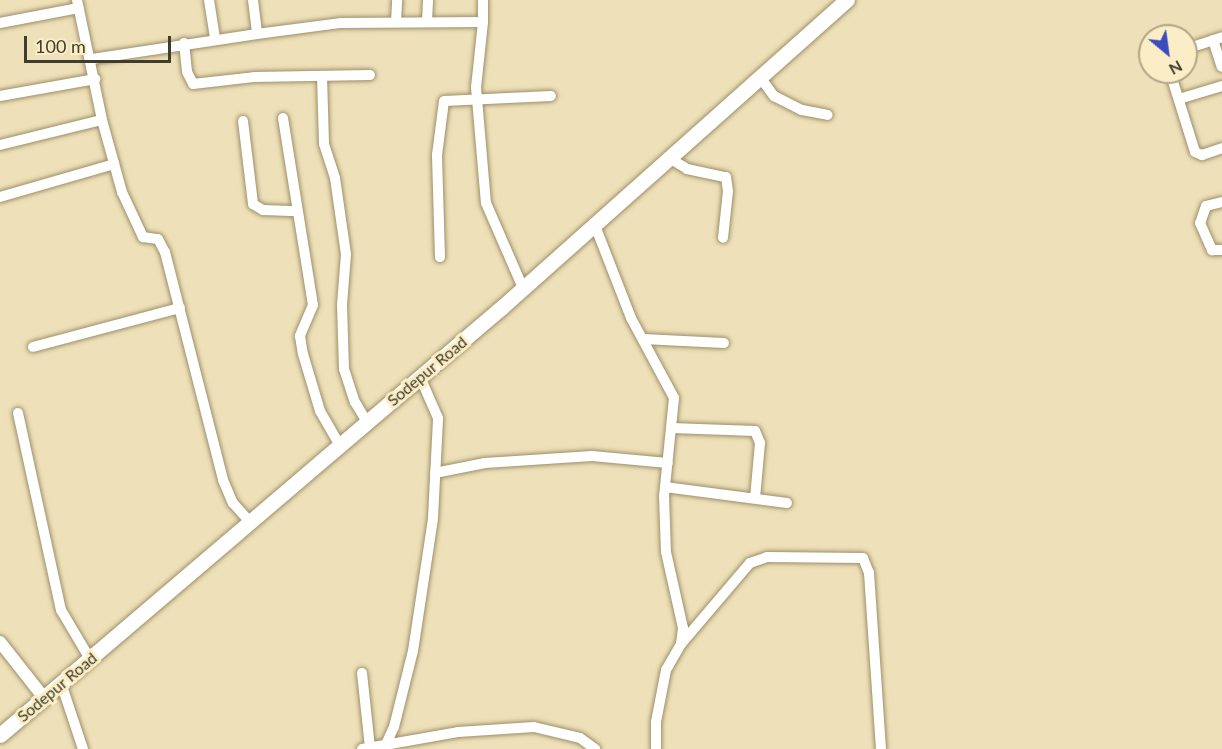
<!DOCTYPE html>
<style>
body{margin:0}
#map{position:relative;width:1222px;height:749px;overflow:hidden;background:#eee0b8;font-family:Lato,sans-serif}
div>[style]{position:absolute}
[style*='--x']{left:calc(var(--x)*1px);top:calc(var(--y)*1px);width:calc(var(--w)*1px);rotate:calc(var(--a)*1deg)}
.roads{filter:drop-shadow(0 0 2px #9d906a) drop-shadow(0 0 2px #9d906a)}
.minor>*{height:10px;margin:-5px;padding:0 5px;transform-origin:5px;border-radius:5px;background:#fff}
.tertiary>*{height:12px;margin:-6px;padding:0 6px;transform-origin:6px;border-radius:6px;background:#fff}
.primary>*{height:15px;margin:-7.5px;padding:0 7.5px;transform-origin:7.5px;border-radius:7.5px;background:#fff}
span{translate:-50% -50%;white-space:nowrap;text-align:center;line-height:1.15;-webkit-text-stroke:6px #fbedc5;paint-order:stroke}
.street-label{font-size:16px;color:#413c2c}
.north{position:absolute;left:1138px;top:24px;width:60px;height:60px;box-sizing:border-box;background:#fbedc5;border:2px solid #b1a688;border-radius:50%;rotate:151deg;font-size:16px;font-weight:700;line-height:24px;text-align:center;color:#413c2c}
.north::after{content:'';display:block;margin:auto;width:21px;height:27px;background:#3c4cbf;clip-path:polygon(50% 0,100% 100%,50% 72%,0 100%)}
.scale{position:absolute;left:24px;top:36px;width:147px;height:27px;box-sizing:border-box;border:3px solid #413c2c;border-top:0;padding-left:8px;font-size:18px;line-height:21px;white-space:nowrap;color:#413c2c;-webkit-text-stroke:4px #fbedc5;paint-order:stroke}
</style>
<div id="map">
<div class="roads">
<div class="minor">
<div style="--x:77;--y:0;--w:123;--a:78.2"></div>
<div style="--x:102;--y:120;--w:75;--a:74.5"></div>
<div style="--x:122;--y:192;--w:50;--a:65"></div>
<div style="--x:143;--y:237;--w:15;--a:8"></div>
<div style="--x:158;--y:239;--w:15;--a:62"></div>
<div style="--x:165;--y:252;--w:235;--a:75.7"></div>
<div style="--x:223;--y:480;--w:25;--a:67"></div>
<div style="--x:233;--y:503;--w:25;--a:48"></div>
<div style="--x:209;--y:0;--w:39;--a:81"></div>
<div style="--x:253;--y:0;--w:34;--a:83"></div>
<div style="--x:257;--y:34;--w:85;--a:-7.5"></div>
<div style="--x:341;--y:23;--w:142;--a:-0.4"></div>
<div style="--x:483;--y:22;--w:22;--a:-90"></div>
<div style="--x:427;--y:21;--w:21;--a:-87"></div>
<div style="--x:396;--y:22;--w:22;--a:-87"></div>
<div style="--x:483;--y:22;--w:65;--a:96.1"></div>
<div style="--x:476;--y:87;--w:116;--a:85.1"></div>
<div style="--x:486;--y:203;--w:93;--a:66.5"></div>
<div style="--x:0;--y:23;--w:80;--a:-10.8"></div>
<div style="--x:1213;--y:40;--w:28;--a:72"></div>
<div style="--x:184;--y:43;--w:29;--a:84"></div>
<div style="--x:187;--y:72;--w:13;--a:63"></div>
<div style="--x:193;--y:84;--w:61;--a:-6.5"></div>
<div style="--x:254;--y:77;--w:116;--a:-1"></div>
<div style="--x:1186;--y:49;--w:38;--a:-18"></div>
<div style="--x:92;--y:59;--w:167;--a:-8.6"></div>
<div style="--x:1170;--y:72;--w:84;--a:72.6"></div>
<div style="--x:1195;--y:152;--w:8;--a:23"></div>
<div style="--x:1202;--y:155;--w:21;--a:-19"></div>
<div style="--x:322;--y:76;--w:68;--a:88.3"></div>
<div style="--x:324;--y:144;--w:36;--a:72"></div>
<div style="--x:335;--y:178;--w:77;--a:81.8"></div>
<div style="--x:346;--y:254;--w:51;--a:94.5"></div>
<div style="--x:342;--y:305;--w:64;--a:88.2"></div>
<div style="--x:344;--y:369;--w:35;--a:72"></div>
<div style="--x:355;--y:402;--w:23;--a:59"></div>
<div style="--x:760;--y:77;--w:24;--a:54"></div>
<div style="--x:774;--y:96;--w:31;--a:27"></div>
<div style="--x:802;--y:110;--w:26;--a:11"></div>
<div style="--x:0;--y:96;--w:97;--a:-10.1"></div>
<div style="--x:1179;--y:99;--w:45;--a:-16.8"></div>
<div style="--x:283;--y:118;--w:189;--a:80.9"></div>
<div style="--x:313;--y:305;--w:34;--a:113"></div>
<div style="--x:300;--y:336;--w:18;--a:81"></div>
<div style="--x:303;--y:354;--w:59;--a:73.4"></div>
<div style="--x:320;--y:411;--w:39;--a:60"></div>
<div style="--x:243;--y:121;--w:84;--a:83.1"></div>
<div style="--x:253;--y:204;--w:12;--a:31"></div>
<div style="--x:263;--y:210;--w:34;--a:2"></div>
<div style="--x:0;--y:145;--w:105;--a:-13.8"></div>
<div style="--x:669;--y:158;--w:21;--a:31"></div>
<div style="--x:687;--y:169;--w:40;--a:12"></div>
<div style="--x:726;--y:177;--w:14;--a:82"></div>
<div style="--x:728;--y:191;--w:47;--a:96.1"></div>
<div style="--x:0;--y:197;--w:119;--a:-16.1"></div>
<div style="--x:1222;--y:202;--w:16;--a:166"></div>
<div style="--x:1206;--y:206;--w:18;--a:109"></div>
<div style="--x:1200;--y:223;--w:30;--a:66"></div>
<div style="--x:1212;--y:250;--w:10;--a:0"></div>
<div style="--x:594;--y:223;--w:102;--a:68.7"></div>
<div style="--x:631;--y:318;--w:91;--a:61.7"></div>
<div style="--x:674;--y:398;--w:99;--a:95.8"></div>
<div style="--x:664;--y:496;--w:56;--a:88"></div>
<div style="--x:666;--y:552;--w:78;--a:77.4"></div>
<div style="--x:683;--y:628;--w:16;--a:97"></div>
<div style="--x:681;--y:644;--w:30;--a:120"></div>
<div style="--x:666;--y:670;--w:53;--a:100.9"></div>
<div style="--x:656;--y:722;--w:27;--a:90"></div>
<div style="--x:440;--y:257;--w:102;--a:-91.7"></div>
<div style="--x:437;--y:155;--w:54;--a:-82.6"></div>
<div style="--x:444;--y:101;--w:107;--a:-2.7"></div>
<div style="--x:643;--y:339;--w:81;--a:2.8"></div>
<div style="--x:33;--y:347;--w:152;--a:-14.9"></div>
<div style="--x:18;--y:413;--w:202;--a:77.7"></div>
<div style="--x:61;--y:610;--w:57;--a:59.4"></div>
<div style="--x:671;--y:428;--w:84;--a:2"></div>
<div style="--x:755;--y:431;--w:13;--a:67"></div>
<div style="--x:760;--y:443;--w:55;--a:95.2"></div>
<div style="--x:435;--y:473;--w:51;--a:-11.3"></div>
<div style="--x:485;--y:463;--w:107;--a:-3.7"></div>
<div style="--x:592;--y:456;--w:76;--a:5.3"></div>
<div style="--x:665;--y:487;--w:123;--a:7.5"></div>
<div style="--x:681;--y:644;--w:106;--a:-49.6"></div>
<div style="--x:750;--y:563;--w:18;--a:-19"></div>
<div style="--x:767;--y:557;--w:96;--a:0.6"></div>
<div style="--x:863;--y:558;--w:16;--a:68"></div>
<div style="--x:869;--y:573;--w:176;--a:86.1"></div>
<div style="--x:362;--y:673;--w:75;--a:83.9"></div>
<div style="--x:61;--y:683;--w:70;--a:71.6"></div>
<div style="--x:362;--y:749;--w:97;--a:-10"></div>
<div style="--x:458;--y:732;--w:76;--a:-3.8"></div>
<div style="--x:534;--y:727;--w:47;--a:13.4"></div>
<div style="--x:580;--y:738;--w:19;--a:36"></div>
<div style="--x:384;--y:749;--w:24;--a:-66"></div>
<div style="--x:394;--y:727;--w:78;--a:-76"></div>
<div style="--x:413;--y:651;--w:134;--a:-81.4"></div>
<div style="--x:433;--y:518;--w:100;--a:-87.1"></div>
<div style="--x:438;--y:418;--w:45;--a:-113.7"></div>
</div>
<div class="tertiary">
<div style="--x:0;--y:642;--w:71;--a:51.8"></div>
</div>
<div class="primary">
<div style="--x:0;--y:735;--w:660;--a:-40.45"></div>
<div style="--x:502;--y:307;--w:462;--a:-41.7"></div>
</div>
</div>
<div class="street-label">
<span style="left:427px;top:371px;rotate:-40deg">Sodepur Road</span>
<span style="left:57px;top:687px;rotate:-40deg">Sodepur Road</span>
</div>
<div class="north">N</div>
<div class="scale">100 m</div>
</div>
